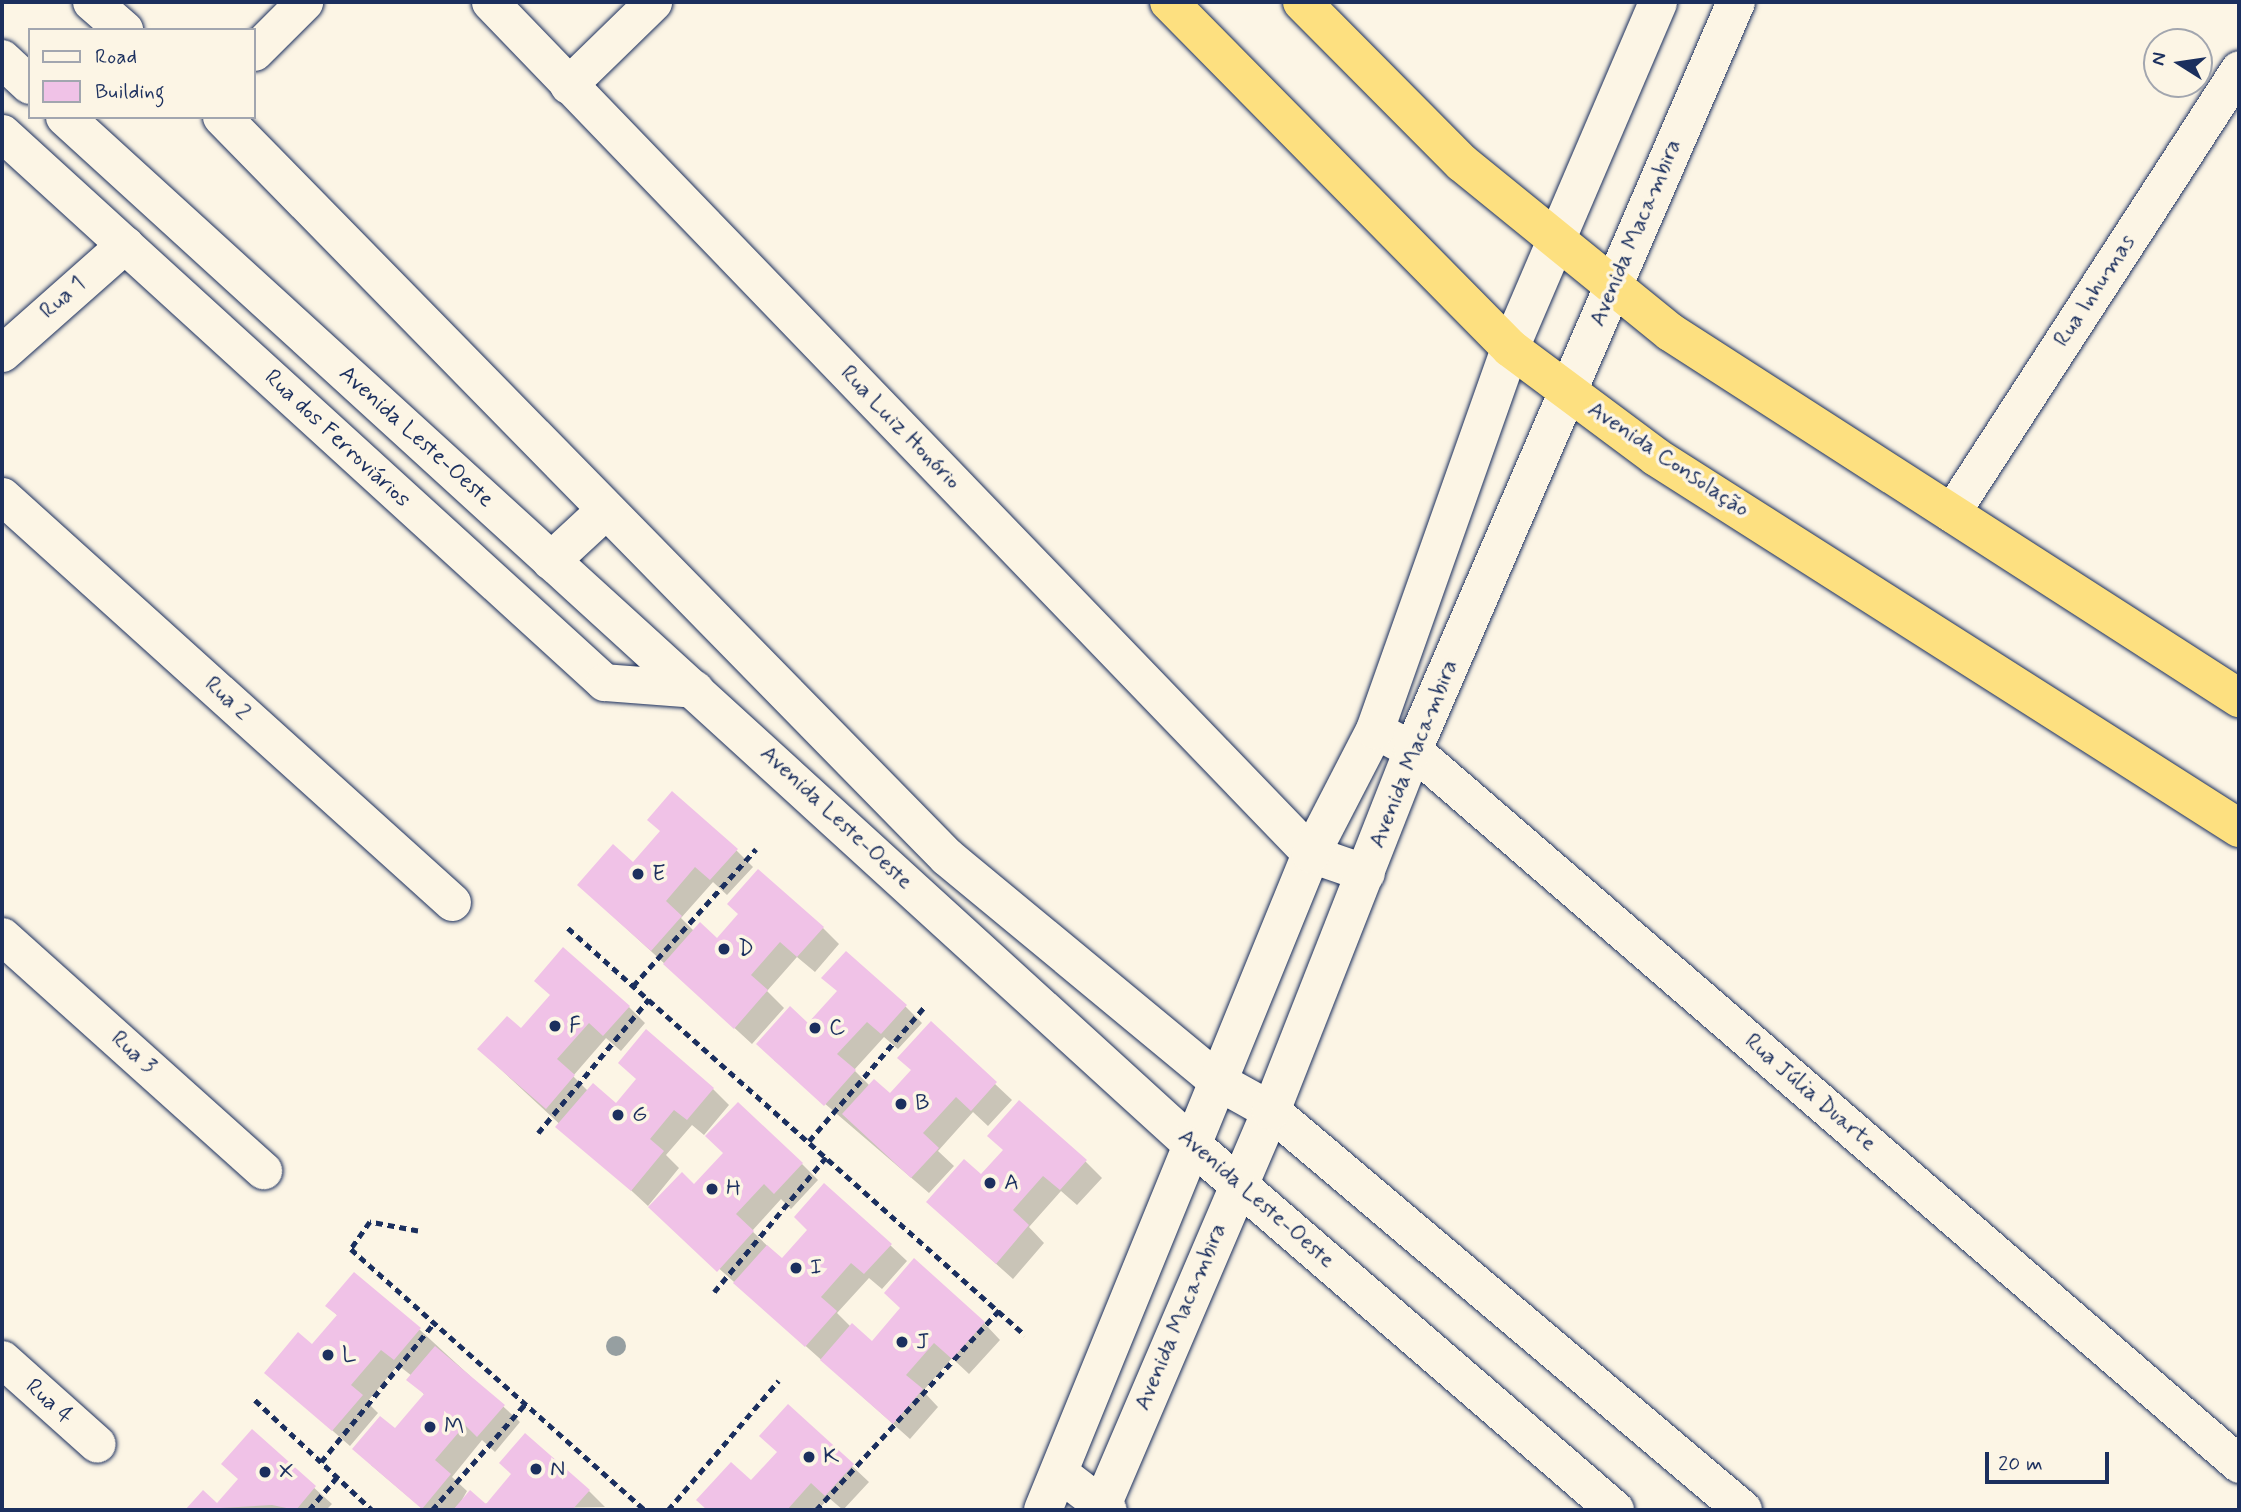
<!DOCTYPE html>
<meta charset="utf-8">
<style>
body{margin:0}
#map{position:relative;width:2241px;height:1512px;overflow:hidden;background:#fcf5e5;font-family:Mynerve,sans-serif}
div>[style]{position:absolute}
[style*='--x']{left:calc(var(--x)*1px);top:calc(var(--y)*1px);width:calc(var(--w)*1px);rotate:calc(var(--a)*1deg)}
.shadow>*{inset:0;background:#0003}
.building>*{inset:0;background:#f0c2e7}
.path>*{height:4.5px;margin-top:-2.25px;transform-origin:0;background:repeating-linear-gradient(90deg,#1b2f5e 0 7px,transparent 0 12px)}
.roads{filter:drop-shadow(0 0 2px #1b2f5e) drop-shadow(0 0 2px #1b2f5e)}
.street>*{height:37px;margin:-18.5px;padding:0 18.5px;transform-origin:18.5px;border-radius:18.5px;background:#fcf5e5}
.secondary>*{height:38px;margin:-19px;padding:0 19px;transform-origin:19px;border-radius:19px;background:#fcf5e5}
.highway>*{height:38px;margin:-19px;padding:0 19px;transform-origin:19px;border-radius:19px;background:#fde080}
.trees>*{width:20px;height:20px;margin:-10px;border-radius:50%;background:#969fa1}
.dots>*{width:19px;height:19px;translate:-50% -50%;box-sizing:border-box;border:4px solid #fcf5e5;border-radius:50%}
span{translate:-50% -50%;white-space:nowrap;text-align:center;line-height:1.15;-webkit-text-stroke:7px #fcf5e5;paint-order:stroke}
.street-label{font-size:23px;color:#1b2f5e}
.poi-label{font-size:23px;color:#1b2f5e}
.left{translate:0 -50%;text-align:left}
.frame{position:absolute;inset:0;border:4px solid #1b2f5e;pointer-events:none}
.legend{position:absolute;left:28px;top:28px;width:228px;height:91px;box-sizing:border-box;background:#fcf5e5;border:2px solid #a2a6af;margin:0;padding:9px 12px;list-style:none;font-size:21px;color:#1b2f5e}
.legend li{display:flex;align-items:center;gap:14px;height:35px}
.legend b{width:35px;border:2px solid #a2a6af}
.north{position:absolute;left:2143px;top:28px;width:70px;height:70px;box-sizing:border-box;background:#fcf5e5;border:2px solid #a2a6af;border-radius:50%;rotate:282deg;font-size:19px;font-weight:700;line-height:28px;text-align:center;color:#1b2f5e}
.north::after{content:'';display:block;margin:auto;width:24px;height:32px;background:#1b2f5e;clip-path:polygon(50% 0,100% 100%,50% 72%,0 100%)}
.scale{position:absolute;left:1985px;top:1452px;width:124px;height:32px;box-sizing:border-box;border:4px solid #1b2f5e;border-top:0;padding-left:9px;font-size:21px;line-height:24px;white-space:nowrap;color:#1b2f5e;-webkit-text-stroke:5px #fcf5e5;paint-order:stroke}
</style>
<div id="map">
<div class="shadow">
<div style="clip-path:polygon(736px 850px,753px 867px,727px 895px,713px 882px,681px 918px,694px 931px,717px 940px,823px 928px,839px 944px,815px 972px,797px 957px,767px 991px,784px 1008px,752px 1044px,579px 885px,633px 865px)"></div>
<div style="clip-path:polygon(905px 1006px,922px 1023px,898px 1049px,884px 1037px,854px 1070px,870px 1086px,890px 1095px,995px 1084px,1012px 1100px,988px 1126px,973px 1112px,938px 1151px,954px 1166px,929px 1193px,774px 1060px,808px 1025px)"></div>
<div style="clip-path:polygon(629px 1007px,645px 1023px,621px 1051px,606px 1038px,573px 1076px,588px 1091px,617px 1105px,713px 1089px,729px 1105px,704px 1135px,692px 1125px,666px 1155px,679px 1168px,648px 1206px,496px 1065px,521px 1031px)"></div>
<div style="clip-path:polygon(1085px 1161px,1102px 1178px,1077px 1205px,1061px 1191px,1029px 1227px,1044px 1243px,1013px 1279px,945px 1218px,981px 1177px)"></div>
<div style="clip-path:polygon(802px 1164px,818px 1180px,791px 1209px,781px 1199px,752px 1231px,782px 1260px,890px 1245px,907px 1261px,882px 1289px,869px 1278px,837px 1313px,851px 1327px,872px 1343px,984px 1323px,1000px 1340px,969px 1374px,952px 1358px,923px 1391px,938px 1407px,910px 1439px,649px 1206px,694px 1187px)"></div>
<div style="clip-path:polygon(328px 1306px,420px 1330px,520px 1422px,495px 1452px,482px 1440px,452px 1477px,467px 1491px,458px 1507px,589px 1491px,605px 1507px,424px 1510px,371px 1465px,425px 1396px,412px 1376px,398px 1365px,367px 1402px,378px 1413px,350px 1446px,267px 1373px,313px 1347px,338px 1316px)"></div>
<div style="clip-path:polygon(788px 1406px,869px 1482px,843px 1510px,829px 1498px,818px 1510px,709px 1510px,699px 1500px,751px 1482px,778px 1453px)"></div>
<div style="clip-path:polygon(252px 1432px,332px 1504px,326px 1510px,187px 1510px,203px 1492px,217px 1505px,240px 1480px)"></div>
</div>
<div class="building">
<div style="clip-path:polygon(672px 791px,738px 849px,710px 880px,695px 867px,666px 901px,682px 916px,651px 951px,577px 885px,613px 844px,633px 862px,660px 831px,647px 820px)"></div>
<div style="clip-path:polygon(758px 869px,824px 927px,797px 957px,780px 942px,751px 975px,768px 990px,734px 1029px,663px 964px,700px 922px,717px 938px,738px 914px,727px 904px)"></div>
<div style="clip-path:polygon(563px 947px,630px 1006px,603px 1036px,589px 1023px,557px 1059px,575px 1075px,546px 1109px,477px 1049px,507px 1016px,521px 1028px,550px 995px,534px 981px)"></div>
<div style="clip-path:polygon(846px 951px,907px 1005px,881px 1034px,867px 1022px,837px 1054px,856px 1070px,824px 1106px,756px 1044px,790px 1006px,808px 1023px,837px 991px,821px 978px)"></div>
<div style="clip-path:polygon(931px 1021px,997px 1082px,971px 1111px,956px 1097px,923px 1133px,939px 1148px,911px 1178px,842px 1114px,874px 1079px,890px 1093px,911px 1070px,897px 1058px)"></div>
<div style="clip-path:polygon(646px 1029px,714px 1088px,687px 1120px,674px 1110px,650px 1139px,664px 1151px,631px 1191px,555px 1127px,593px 1083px,616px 1103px,636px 1079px,618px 1063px)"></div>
<div style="clip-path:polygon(1019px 1100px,1087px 1160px,1060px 1190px,1043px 1176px,1013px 1210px,1029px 1225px,996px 1264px,926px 1202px,964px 1159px,981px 1174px,1003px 1150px,987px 1136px)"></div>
<div style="clip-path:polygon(738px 1102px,803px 1163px,774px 1194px,764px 1184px,736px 1214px,754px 1231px,717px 1272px,648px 1207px,682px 1172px,694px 1184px,723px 1153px,705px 1136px)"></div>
<div style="clip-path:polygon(824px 1183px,892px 1244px,864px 1274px,851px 1263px,821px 1297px,837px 1311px,805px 1347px,733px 1283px,767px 1245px,782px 1258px,807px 1230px,794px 1217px)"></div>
<div style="clip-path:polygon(914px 1258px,985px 1322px,952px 1359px,934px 1343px,906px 1375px,923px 1389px,893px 1424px,820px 1360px,852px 1323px,872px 1341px,900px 1308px,884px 1293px)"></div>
<div style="clip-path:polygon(354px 1272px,421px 1328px,394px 1360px,381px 1350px,351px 1385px,363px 1395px,332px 1431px,264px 1373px,298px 1332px,312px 1344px,337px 1315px,325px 1306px)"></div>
<div style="clip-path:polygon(435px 1346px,505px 1405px,477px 1437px,465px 1425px,435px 1460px,451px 1474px,422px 1509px,352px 1449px,380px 1416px,395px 1428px,424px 1394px,406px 1380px)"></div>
<div style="clip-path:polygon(788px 1404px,854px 1464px,825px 1496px,811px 1483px,787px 1510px,707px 1510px,696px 1500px,731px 1462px,751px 1480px,777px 1452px,759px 1436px)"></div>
<div style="clip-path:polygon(252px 1429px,316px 1486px,296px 1510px,272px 1505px,185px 1510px,203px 1490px,217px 1503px,238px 1479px,221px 1464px)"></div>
<div style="clip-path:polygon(525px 1433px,590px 1490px,572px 1510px,453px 1510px,470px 1490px,486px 1504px,511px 1474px,499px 1463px)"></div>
</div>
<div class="path">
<div style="--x:568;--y:928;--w:612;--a:41.69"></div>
<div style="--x:633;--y:986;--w:184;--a:-48.1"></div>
<div style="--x:538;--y:1133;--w:174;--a:-50.4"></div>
<div style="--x:809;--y:1141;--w:178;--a:-49.3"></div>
<div style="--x:418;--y:1231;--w:49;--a:-169.4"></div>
<div style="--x:370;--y:1222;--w:33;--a:125"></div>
<div style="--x:351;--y:1249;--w:393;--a:41.6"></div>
<div style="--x:714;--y:1292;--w:175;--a:-50.3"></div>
<div style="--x:255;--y:1400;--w:161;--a:43.2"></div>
<div style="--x:321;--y:1462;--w:179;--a:-50.9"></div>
<div style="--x:309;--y:1510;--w:43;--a:-49.7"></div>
<div style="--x:432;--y:1510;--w:141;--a:-48.7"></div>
<div style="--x:668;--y:1510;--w:170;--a:-49.5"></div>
<div style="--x:816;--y:1510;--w:271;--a:-47.5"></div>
</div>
<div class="roads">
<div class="street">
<div style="--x:490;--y:2;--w:1183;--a:46.06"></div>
<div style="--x:1311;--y:854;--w:58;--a:19.1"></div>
<div style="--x:254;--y:52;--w:71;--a:-45"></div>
<div style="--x:568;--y:85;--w:119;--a:-44.3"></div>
<div style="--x:2;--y:133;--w:815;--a:42.36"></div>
<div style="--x:604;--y:682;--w:91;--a:4.4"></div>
<div style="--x:2;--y:353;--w:164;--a:-41.5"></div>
<div style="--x:2;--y:496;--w:606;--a:42.06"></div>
<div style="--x:1951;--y:513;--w:529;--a:-57.03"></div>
<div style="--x:1375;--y:730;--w:43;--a:27.8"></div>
<div style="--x:1413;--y:750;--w:1092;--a:40.84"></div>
<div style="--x:2;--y:936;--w:351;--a:41.9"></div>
<div style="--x:2;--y:1359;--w:127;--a:41.8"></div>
<div style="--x:1061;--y:1474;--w:59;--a:37.5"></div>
</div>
<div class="secondary">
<div style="--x:92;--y:2;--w:43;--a:41.2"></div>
<div style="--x:2;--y:59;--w:38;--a:43"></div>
<div style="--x:65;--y:117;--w:1521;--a:42.36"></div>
<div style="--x:1189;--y:1142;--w:563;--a:40.82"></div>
<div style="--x:222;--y:117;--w:1036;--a:45.59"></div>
<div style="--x:947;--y:857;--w:353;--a:39.6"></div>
<div style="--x:1219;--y:1082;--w:60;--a:29.1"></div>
<div style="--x:1271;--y:1111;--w:618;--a:40.21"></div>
<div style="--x:551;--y:561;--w:75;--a:-42.8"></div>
<div style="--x:1043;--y:1510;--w:709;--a:-67.78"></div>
<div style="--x:1311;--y:854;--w:140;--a:-62.7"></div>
<div style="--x:1375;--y:730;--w:405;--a:-70.5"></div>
<div style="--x:1510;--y:348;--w:376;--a:-66.8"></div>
<div style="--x:1100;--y:1510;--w:434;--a:-66.8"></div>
<div style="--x:1271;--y:1111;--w:388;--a:-68.5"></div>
<div style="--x:1413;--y:750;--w:815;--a:-66.64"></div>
</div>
<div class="highway">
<div style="--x:1169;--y:2;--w:486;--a:45.4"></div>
<div style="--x:1510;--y:348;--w:182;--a:36.7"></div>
<div style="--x:1656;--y:457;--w:691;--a:32.47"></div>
<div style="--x:1302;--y:2;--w:227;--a:45.2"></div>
<div style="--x:1462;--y:163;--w:268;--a:39.1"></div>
<div style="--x:1670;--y:332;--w:677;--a:32.75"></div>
</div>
</div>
<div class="trees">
<div style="left:616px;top:1346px"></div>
</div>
<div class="dots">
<div style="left:638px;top:874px;background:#1b2f5e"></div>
<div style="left:724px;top:949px;background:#1b2f5e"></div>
<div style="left:555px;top:1026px;background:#1b2f5e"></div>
<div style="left:815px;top:1028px;background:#1b2f5e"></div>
<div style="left:901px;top:1104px;background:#1b2f5e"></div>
<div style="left:618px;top:1115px;background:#1b2f5e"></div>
<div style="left:990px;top:1183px;background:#1b2f5e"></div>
<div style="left:712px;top:1189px;background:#1b2f5e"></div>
<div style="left:796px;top:1268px;background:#1b2f5e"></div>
<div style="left:902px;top:1342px;background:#1b2f5e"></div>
<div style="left:328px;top:1355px;background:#1b2f5e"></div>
<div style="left:430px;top:1427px;background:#1b2f5e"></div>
<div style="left:809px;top:1457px;background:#1b2f5e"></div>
<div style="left:536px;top:1469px;background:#1b2f5e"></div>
<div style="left:265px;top:1472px;background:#1b2f5e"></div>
</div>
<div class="street-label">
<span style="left:1636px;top:233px;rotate:-67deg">Avenida Macambira</span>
<span style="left:2095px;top:291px;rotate:-57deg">Rua Inhumas</span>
<span style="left:63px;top:298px;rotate:-42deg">Rua 1</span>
<span style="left:900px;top:428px;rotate:46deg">Rua Luiz Honório</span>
<span style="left:416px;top:437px;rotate:42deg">Avenida Leste-Oeste</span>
<span style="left:337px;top:439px;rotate:43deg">Rua dos Ferroviários</span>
<span style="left:1668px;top:460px;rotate:34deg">Avenida Consolação</span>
<span style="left:227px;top:699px;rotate:42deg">Rua 2</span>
<span style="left:1414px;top:754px;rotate:-68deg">Avenida Macambira</span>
<span style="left:836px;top:818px;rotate:43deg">Avenida Leste-Oeste</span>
<span style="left:133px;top:1053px;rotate:42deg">Rua 3</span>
<span style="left:1810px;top:1093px;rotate:41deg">Rua Júlia Duarte</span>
<span style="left:1256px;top:1199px;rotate:41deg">Avenida Leste-Oeste</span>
<span style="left:1181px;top:1317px;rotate:-67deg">Avenida Macambira</span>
<span style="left:49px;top:1402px;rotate:42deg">Rua 4</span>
</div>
<div class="poi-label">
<span class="left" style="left:652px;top:874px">E</span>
<span class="left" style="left:738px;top:949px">D</span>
<span class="left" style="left:569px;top:1026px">F</span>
<span class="left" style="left:829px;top:1028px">C</span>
<span class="left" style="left:915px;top:1104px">B</span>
<span class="left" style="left:632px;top:1115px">G</span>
<span class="left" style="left:1004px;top:1183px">A</span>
<span class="left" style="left:726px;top:1189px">H</span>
<span class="left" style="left:810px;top:1268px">I</span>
<span class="left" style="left:916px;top:1342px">J</span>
<span class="left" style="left:342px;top:1355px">L</span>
<span class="left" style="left:444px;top:1427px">M</span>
<span class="left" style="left:823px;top:1457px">K</span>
<span class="left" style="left:550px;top:1469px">N</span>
<span class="left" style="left:279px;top:1472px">X</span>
</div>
<div class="frame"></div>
<ul class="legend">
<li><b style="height:9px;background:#fcf5e5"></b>Road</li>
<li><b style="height:19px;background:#f0c2e7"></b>Building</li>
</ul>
<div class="north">N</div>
<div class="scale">20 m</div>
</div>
